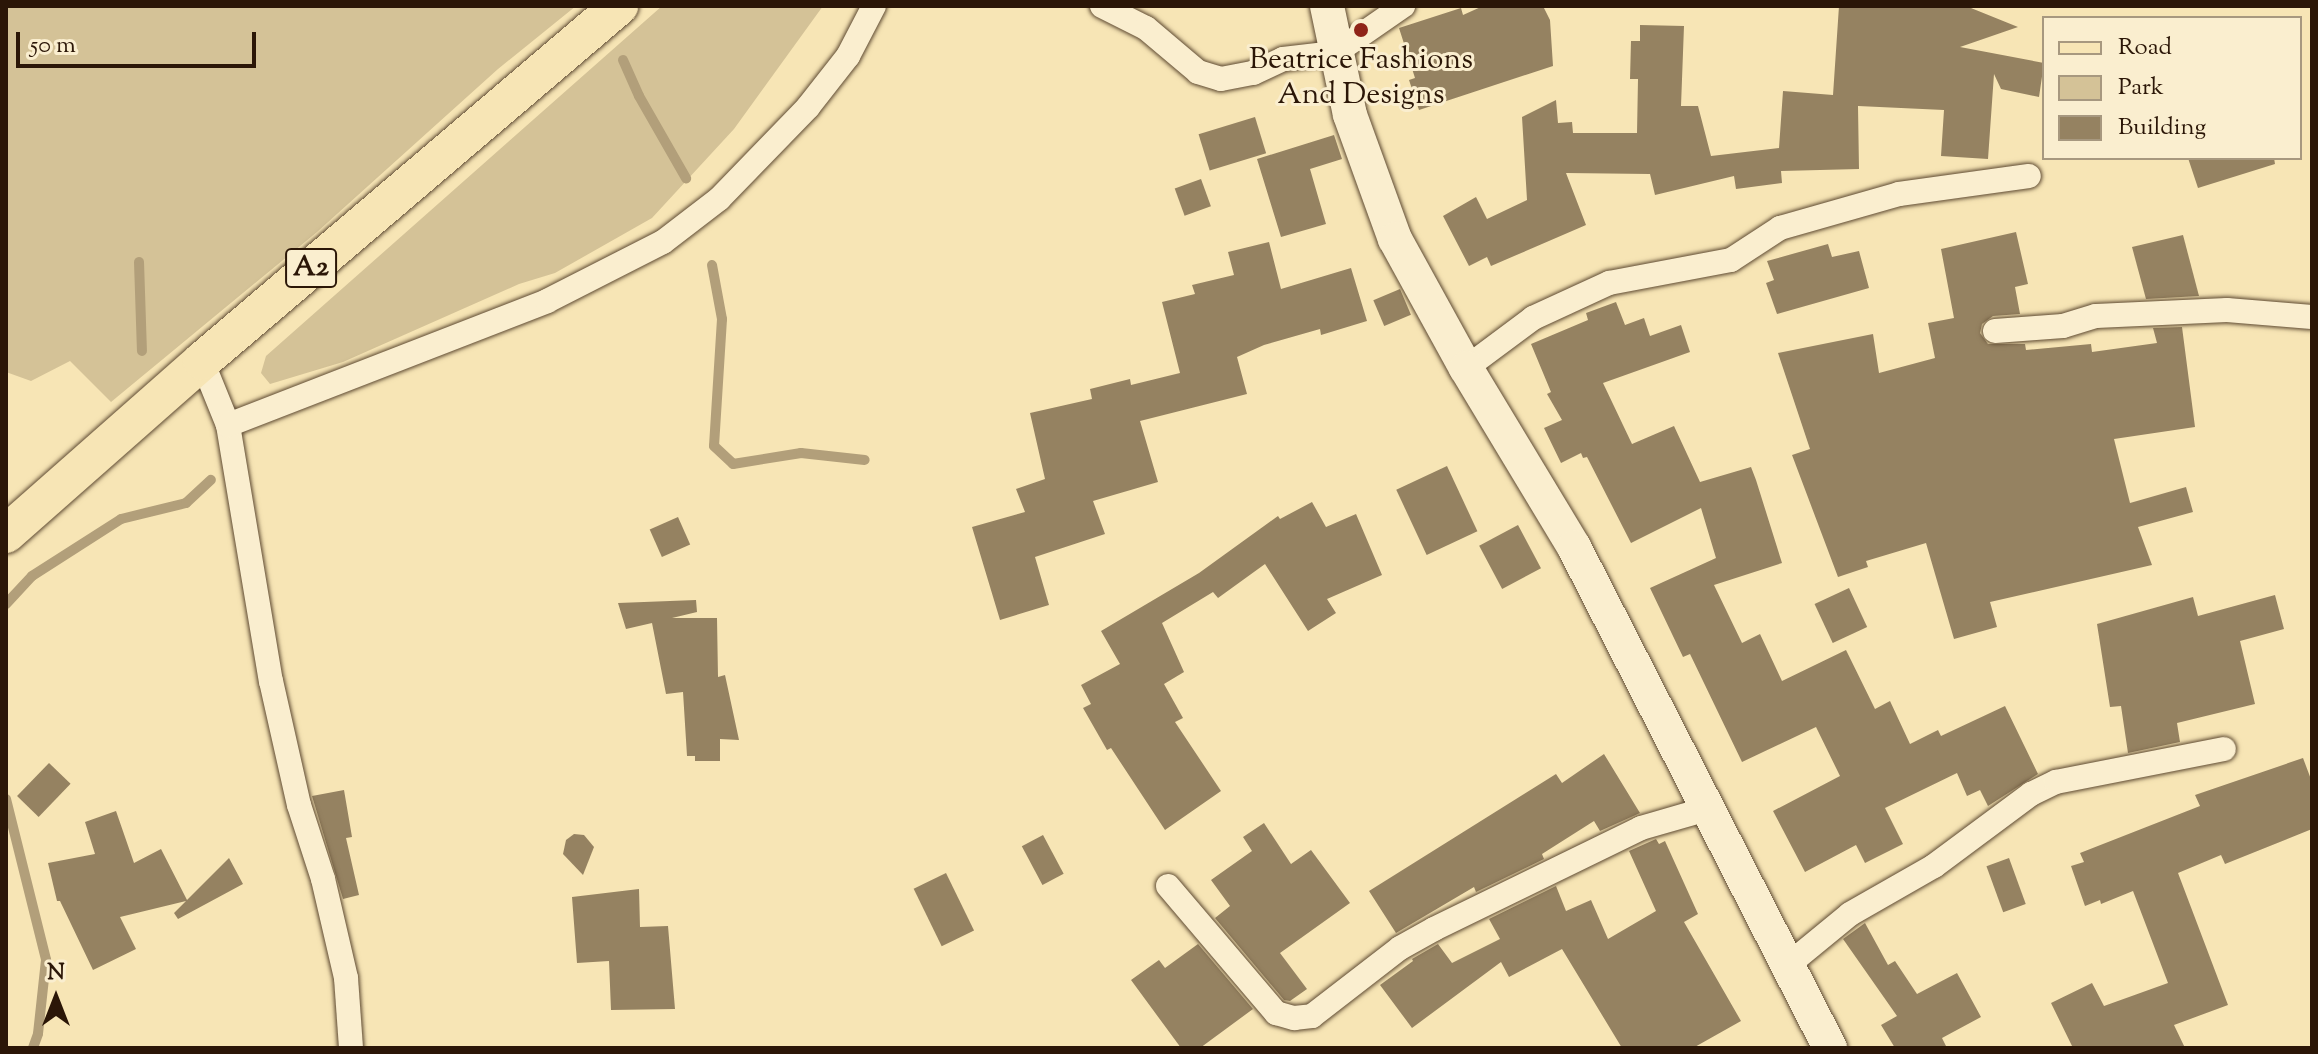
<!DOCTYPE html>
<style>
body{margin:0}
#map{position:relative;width:2318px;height:1054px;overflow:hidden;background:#f7e5b5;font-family:"Sorts Mill Goudy",serif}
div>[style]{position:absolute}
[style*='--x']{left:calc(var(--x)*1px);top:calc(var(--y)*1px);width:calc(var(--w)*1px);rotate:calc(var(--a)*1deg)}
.green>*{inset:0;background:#d4c297}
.stream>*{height:10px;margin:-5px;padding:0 5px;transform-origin:5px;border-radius:5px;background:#b29f7a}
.building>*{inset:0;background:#958261;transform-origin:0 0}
.roads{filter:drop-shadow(0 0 2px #5e4a32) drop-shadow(0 0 2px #5e4a32)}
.street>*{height:24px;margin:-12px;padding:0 12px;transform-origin:12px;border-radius:12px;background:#faeecf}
.secondary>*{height:34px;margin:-17px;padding:0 17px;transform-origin:17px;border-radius:17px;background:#faeecf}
.primary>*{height:38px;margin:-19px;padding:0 19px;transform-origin:19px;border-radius:19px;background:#f7e5b5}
.dots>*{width:22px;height:22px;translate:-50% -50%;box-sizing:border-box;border:4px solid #faeecf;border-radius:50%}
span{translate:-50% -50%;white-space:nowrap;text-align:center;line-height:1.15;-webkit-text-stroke:6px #faeecf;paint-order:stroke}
.shield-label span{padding:2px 6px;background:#faeecf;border:2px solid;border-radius:6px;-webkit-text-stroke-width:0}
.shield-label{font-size:28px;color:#2b1607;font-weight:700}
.poi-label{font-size:30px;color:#2b1607}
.frame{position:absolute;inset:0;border:8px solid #2b1607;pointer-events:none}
.legend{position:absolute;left:2042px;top:16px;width:260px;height:144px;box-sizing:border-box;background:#faeecf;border:2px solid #a7987f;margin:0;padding:10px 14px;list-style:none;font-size:24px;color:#2b1607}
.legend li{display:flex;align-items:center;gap:16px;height:40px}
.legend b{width:40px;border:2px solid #a7987f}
.north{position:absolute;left:16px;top:958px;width:80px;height:80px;-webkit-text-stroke:6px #faeecf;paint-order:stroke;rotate:0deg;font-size:22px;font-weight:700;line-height:32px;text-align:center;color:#2b1607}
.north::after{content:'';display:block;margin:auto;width:28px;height:36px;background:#2b1607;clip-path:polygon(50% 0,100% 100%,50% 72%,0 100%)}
.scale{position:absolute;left:16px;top:32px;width:240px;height:36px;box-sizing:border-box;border:4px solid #2b1607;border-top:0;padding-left:10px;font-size:24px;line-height:28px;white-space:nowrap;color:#2b1607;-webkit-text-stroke:6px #faeecf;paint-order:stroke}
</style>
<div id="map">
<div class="green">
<div style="clip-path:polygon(6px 6px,576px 6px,498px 69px,317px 232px,111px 402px,70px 361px,31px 381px,6px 372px)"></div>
<div style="clip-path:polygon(662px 6px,823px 6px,734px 129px,652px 218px,555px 273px,519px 284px,343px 362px,270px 384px,261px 373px,266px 356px)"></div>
</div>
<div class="stream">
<div style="--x:623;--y:60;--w:39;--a:66"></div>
<div style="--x:639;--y:96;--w:95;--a:60.2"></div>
<div style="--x:139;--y:262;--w:89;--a:88.1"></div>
<div style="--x:712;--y:265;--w:55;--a:79.5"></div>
<div style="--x:722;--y:319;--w:127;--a:93.6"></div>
<div style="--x:714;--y:446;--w:26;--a:43"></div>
<div style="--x:733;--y:464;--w:69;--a:-9.2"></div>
<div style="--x:801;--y:453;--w:64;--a:6.2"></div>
<div style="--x:6;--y:604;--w:38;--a:-47"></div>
<div style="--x:32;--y:576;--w:106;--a:-32.6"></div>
<div style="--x:121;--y:519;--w:67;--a:-13.8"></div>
<div style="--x:186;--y:503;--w:34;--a:-43"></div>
<div style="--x:6;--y:799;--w:166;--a:76"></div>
<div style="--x:46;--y:960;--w:74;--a:96.2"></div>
<div style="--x:38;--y:1034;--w:15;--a:110"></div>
</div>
<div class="building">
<div style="clip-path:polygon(1483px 6px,1543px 6px,1550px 20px,1553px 66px,1419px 110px,1409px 80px,1415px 78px,1399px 28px,1461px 8px,1463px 15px)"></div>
<div style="clip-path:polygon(1839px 6px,1966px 6px,2018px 27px,1960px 47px,2044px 63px,2039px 97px,2001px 89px,1994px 74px,1988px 159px,1941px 156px,1944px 110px,1858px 106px,1859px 169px,1781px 171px,1782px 183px,1736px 189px,1734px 176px,1655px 195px,1650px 174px,1566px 173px,1586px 225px,1491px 266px,1487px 257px,1469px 266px,1443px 216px,1476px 197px,1487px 219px,1527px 200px,1522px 117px,1556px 100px,1558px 123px,1572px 122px,1573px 133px,1637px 133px,1638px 79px,1630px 79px,1631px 41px,1640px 41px,1640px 25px,1684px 26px,1681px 106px,1698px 106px,1711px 156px,1779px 148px,1783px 91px,1833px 95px)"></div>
<div style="left:1255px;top:117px;width:38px;height:59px;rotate:73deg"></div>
<div style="clip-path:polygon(1334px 135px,1342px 159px,1310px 169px,1326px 224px,1281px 237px,1257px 159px)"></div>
<div style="clip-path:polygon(2188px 158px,2274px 158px,2275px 164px,2198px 188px)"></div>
<div style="left:1201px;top:179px;width:29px;height:28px;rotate:70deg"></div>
<div style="clip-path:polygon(2016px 232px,2028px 284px,2015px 287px,2020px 314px,1993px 316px,1982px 324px,1980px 333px,1988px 344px,2025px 344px,2026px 350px,2091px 344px,2092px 352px,2157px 343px,2153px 328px,2182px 327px,2195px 427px,2114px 439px,2130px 503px,2186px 487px,2193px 512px,2138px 527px,2152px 565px,1990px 602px,1997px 627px,1954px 639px,1926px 543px,1866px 561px,1868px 567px,1838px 577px,1792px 455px,1810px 449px,1778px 353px,1873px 334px,1879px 373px,1935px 358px,1928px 323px,1954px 318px,1941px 249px)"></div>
<div style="clip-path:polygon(2183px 235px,2199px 296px,2146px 299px,2132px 247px)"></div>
<div style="clip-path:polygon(1269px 242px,1281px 289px,1351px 268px,1367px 321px,1321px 335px,1320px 329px,1264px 345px,1237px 357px,1247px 394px,1140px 421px,1158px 482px,1093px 501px,1105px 534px,1035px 557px,1049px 605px,1000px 620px,972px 527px,1025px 512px,1016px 489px,1045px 479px,1030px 413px,1092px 399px,1090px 389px,1130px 379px,1131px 385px,1180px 373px,1162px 302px,1195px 294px,1192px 285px,1234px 275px,1228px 252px)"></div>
<div style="clip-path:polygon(1828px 244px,1832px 257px,1859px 251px,1869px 288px,1777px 314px,1766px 283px,1774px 280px,1767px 261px)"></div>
<div style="left:1400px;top:289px;width:28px;height:29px;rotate:67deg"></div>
<div style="clip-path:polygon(1616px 302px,1625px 325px,1644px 318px,1650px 336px,1681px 325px,1690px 352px,1603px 383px,1632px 444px,1674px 426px,1700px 482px,1751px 467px,1756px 480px,1782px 563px,1714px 585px,1742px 643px,1760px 634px,1782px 681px,1846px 650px,1875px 709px,1890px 701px,1910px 744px,1938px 730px,1941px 736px,2005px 706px,2038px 774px,1988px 806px,1980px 790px,1967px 796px,1957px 773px,1885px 808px,1903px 844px,1865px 863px,1856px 845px,1805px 872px,1773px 811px,1840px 776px,1816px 727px,1742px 762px,1690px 654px,1683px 657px,1650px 588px,1716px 558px,1701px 508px,1631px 543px,1587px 457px,1583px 458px,1581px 453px,1561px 463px,1544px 428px,1562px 420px,1547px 394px,1551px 392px,1531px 344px,1588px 320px,1586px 313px)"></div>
<div style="left:1447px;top:466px;width:72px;height:56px;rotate:65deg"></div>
<div style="clip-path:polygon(1312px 502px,1326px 527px,1356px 514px,1382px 575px,1327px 599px,1336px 613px,1308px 631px,1265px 564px,1218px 598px,1213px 592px,1162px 623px,1184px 672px,1164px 684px,1183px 718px,1175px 722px,1221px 791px,1165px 830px,1111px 748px,1107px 750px,1083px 708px,1091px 704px,1081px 685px,1120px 664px,1101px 631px,1199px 573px,1278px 516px,1280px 519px)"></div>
<div style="left:678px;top:517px;width:30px;height:31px;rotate:66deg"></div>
<div style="left:1518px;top:525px;width:49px;height:44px;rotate:62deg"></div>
<div style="left:1849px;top:588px;width:43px;height:38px;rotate:65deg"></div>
<div style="clip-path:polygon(2275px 595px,2284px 629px,2240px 641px,2255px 704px,2177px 723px,2180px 742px,2128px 753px,2121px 706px,2110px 707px,2097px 624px,2193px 597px,2198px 616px)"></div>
<div style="clip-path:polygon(696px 600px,697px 612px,672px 618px,717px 618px,718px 677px,725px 675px,739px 740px,720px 739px,720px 761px,695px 761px,695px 756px,687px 756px,683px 692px,666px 694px,652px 623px,626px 629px,618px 603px)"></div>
<div style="clip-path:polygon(1604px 754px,1640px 813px,1600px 831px,1594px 821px,1542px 854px,1544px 859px,1476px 892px,1474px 887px,1396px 933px,1369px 891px,1556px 774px,1562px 783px)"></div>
<div style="clip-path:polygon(2303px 758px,2312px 782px,2312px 829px,2225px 864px,2221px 855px,2178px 873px,2228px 1005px,2174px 1025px,2185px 1048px,2073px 1048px,2051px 1003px,2092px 983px,2104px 1006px,2168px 983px,2133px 891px,2101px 904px,2100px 900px,2085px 906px,2071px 866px,2084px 862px,2080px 853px,2200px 806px,2195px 795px)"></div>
<div style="left:49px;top:763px;width:30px;height:46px;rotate:44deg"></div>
<div style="clip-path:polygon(344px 790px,352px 837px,346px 838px,359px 895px,343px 899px,312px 796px)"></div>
<div style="clip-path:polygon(116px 811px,134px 863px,161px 849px,187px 900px,229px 858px,243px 884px,178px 919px,174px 913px,186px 901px,120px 917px,136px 949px,93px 970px,60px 901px,57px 901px,48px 863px,95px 854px,85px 822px)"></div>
<div style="clip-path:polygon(1264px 823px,1291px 864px,1311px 850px,1350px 903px,1280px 953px,1307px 989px,1290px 1001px,1284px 1000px,1215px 918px,1230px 906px,1211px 880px,1252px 851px,1243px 837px)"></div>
<div style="clip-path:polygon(574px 834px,584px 835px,594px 847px,583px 875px,563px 854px,566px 840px)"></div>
<div style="left:1043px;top:835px;width:44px;height:24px;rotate:62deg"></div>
<div style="clip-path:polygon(1656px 839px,1659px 844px,1665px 841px,1698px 914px,1684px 922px,1741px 1021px,1693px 1048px,1622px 1048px,1562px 949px,1509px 977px,1501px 962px,1412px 1028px,1380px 985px,1413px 961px,1412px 959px,1438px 944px,1452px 963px,1500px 939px,1489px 919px,1556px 886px,1566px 911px,1591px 900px,1608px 939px,1656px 911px,1629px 851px)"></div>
<div style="left:2009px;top:858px;width:49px;height:24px;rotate:70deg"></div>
<div style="left:946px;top:873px;width:64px;height:36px;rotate:64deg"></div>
<div style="clip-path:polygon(639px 889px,640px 927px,668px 926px,675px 1009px,611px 1010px,609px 961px,577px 963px,572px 897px)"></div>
<div style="clip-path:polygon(1865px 923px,1888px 965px,1895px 961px,1917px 994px,1957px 973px,1981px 1017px,1942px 1038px,1947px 1048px,1895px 1048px,1881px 1025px,1897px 1016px,1843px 939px)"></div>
<div style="clip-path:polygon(1198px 944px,1253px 1009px,1200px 1048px,1181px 1048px,1131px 980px,1159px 960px,1165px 968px)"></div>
</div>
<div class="roads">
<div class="street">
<div style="--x:1102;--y:6;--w:49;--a:26.6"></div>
<div style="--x:1146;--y:28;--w:68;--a:40.2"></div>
<div style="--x:1198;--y:72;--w:24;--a:17"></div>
<div style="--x:1221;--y:79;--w:33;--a:-11"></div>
<div style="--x:1253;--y:73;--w:33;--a:-25"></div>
<div style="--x:1283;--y:59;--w:52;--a:-6.6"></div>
<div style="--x:1335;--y:53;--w:83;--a:-34.7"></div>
<div style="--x:1995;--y:331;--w:68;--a:-4.2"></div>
<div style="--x:2063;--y:326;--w:34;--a:-17"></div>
<div style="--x:2096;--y:316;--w:131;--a:-2.6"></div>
<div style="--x:2227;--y:310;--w:85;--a:4.7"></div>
<div style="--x:202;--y:361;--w:69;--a:67.9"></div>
<div style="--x:228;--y:425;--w:260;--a:80.5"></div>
<div style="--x:271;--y:681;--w:127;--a:77.3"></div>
<div style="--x:299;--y:805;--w:78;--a:72"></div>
<div style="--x:323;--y:879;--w:102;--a:76.9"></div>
<div style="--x:346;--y:978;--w:70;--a:85.9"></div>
<div style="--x:1466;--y:368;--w:84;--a:-36.7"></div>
<div style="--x:1533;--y:318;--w:84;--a:-24.7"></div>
<div style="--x:1609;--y:283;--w:124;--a:-10.7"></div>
<div style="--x:1731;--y:260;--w:59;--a:-33.1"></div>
<div style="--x:1780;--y:228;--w:124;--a:-15.9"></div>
<div style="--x:1899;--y:194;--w:131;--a:-7.9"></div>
<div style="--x:228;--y:425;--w:342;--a:-21.2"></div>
<div style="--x:547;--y:301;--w:130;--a:-27"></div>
<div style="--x:663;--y:242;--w:71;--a:-37.5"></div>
<div style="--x:719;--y:199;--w:128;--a:-45.9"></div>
<div style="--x:808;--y:107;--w:65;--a:-51.9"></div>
<div style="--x:848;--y:56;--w:56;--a:-62.5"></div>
<div style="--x:1168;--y:886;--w:167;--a:49.6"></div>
<div style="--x:1276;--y:1013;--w:19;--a:16"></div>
<div style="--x:1294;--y:1018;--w:18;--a:-6"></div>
<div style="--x:1312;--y:1016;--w:111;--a:-37.7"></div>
<div style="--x:1400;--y:948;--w:39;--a:-29"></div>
<div style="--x:1434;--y:929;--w:230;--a:-26"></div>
<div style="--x:1641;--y:828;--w:69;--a:-16.1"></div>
<div style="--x:1788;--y:965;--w:80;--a:-39.4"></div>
<div style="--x:1850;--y:914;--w:97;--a:-29.7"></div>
<div style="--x:1934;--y:866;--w:121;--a:-36.6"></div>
<div style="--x:2031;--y:794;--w:28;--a:-26"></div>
<div style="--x:2056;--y:782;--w:171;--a:-11.1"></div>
</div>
<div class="secondary">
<div style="--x:1327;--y:6;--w:111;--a:78.1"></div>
<div style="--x:1350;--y:115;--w:132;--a:70.1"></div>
<div style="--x:1395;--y:239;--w:147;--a:61.2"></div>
<div style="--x:1466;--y:368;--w:209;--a:58.9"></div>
<div style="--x:1574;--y:547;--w:563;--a:62.93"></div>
</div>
<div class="primary">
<div style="--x:6;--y:534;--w:261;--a:-41.4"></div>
<div style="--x:202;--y:361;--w:548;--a:-40.41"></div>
</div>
</div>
<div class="dots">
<div style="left:1361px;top:30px;background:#8f2418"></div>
</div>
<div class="shield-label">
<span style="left:311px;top:268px">A2</span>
</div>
<div class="poi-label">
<span style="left:1361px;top:78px">Beatrice Fashions<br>And Designs</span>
</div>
<div class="frame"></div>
<ul class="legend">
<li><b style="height:10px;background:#f7e5b5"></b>Road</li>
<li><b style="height:22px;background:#d4c297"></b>Park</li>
<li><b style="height:22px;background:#958261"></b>Building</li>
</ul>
<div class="north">N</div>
<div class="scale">50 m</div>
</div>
